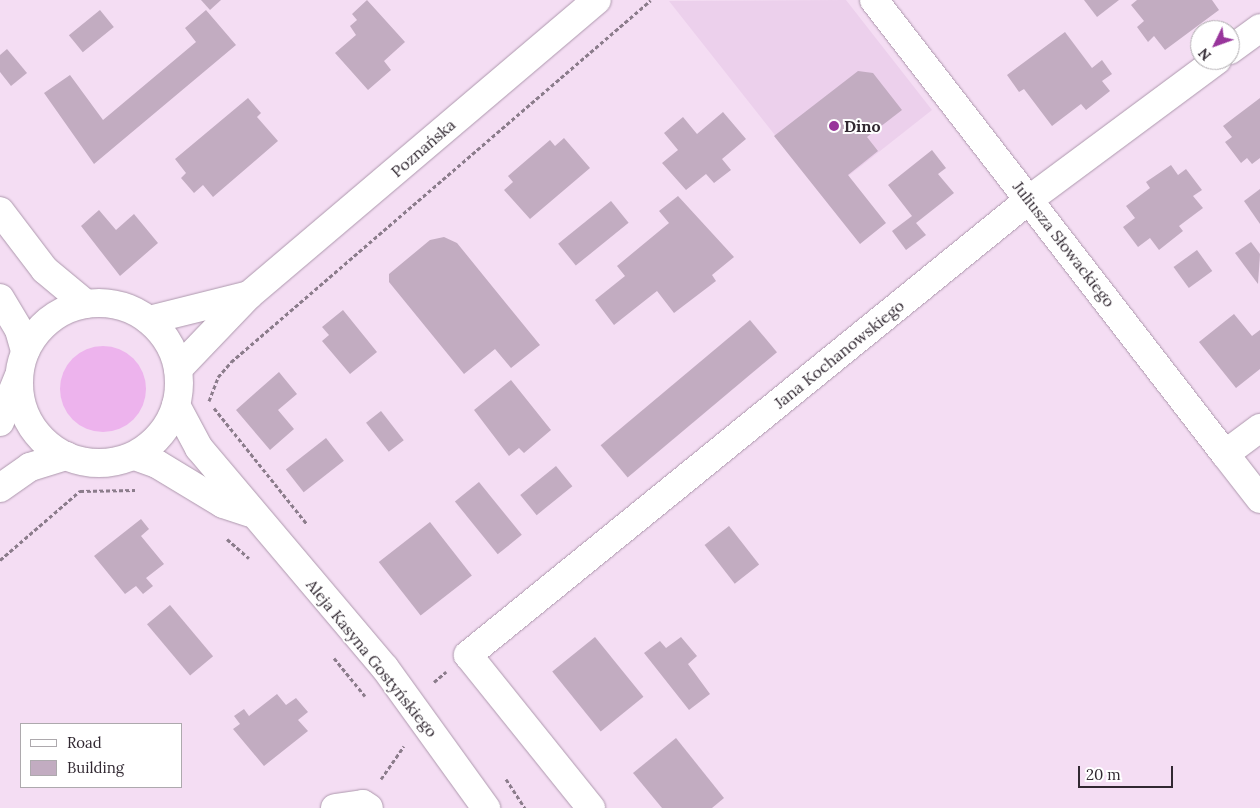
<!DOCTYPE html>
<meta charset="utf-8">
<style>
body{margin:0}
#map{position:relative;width:1260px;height:808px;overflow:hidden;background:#f4ddf3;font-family:Lora,serif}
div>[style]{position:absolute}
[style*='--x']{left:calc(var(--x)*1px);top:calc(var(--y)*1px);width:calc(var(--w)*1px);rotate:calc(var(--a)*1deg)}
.built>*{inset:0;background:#ecd0ec}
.green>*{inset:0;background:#edb3ed}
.round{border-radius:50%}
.building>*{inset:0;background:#c2acc1;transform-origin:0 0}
.path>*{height:3px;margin-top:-1.5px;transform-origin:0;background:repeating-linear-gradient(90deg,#8b7c8b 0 4px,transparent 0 6.5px)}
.roads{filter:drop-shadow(0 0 1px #ad98ad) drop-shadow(0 0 1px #ad98ad)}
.street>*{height:28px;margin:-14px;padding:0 14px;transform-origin:14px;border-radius:14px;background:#fff}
.secondary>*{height:28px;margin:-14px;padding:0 14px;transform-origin:14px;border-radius:14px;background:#fff}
.secondary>.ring{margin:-14px;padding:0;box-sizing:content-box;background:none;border:28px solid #fff;border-radius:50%}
.dots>*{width:14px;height:14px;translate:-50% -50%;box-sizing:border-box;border:2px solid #fff;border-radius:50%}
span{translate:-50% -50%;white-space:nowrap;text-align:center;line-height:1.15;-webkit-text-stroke:4px #fff;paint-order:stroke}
.poi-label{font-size:16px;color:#312831;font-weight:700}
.left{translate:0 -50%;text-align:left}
.street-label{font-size:16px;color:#312831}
.legend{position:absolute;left:20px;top:723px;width:162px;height:65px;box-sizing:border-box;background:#fff;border:1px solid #ada9ad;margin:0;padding:6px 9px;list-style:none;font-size:15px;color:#312831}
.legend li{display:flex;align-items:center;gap:10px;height:25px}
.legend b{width:25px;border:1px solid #ada9ad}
.north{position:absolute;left:1190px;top:20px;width:50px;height:50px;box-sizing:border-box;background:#fff;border:1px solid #ada9ad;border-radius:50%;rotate:228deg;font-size:14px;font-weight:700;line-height:20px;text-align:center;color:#312831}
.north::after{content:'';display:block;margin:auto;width:18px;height:22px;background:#98359b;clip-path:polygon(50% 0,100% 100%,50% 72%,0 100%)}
.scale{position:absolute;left:1078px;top:766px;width:95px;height:22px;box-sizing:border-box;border:2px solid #312831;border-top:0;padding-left:6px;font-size:15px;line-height:18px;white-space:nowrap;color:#312831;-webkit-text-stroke:4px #fff;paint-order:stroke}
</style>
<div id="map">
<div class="built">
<div style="clip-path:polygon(846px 0,932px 110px,823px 196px,669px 1px)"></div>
</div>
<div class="green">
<div class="round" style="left:60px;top:346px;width:86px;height:86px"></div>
</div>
<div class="building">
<div style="clip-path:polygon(201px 0,221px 0,210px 10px)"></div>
<div style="clip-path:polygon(367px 0,405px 42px,384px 61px,391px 70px,368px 90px,335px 53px,356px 35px,350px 26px,357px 20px,352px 14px)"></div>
<div style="clip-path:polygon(1084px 0,1119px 0,1097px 17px)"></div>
<div style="clip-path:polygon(1137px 0,1212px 0,1219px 10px,1165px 50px,1154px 36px,1148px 42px,1137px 27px,1144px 21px,1131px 5px)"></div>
<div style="left:100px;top:10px;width:22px;height:40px;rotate:51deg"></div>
<div style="clip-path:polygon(206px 10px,236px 45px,94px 164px,44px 93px,70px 75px,103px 120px,196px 42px,185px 28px)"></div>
<div style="clip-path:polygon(1065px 32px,1092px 68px,1102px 60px,1112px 74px,1102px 81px,1110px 91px,1086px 110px,1081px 104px,1052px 126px,1024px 89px,1019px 92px,1007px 75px)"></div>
<div style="clip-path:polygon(7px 49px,27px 73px,11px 86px,0 72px,0 55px)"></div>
<div style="clip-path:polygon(858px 71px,873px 73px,902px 110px,867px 137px,878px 151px,848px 175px,886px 223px,860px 244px,774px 136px)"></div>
<div style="clip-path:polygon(248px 98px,261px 113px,257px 117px,278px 141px,213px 197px,203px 185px,194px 193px,181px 178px,186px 173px,175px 159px)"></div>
<div style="clip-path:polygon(1260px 98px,1260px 158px,1252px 164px,1247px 158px,1241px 163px,1225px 142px,1232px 137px,1223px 126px)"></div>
<div style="clip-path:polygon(723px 112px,746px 139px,722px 159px,731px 170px,714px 183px,706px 174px,686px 190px,662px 163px,678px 150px,664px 133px,683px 117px,697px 134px)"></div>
<div style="clip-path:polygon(564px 138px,590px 168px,530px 219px,504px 190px,513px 182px,508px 176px,550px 140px,555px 146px)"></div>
<div style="clip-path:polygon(932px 150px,946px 168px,938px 174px,954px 193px,916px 223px,926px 235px,906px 250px,892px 231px,912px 216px,888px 185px)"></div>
<div style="clip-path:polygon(1171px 165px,1178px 175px,1186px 169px,1202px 190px,1193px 196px,1203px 208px,1179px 226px,1183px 231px,1159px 250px,1150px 238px,1138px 247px,1123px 227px,1135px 218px,1126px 206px,1150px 188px,1146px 182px)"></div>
<div style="clip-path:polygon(1260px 189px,1260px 224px,1244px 201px)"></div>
<div style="clip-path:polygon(678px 196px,734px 257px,712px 275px,716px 281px,674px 313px,657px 291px,614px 325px,595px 300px,625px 276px,617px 266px,669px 223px,659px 211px)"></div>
<div style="left:611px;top:201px;width:28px;height:68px;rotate:51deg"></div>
<div style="clip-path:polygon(99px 210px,116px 230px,134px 214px,158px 243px,120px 276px,81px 226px)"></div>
<div style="clip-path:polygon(444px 237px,457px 243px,540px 345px,511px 368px,495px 349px,464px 374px,389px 282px,389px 274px,430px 240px)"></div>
<div style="clip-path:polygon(1251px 242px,1260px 254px,1258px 284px,1235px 253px)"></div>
<div style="left:1197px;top:250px;width:26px;height:29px;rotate:54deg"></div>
<div style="clip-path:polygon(343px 310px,377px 352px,350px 374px,322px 341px,329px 335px,322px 327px)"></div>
<div style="clip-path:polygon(1234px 314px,1252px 336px,1260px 330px,1260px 369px,1236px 388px,1199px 342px)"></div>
<div style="left:750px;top:320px;width:42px;height:195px;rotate:50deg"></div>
<div style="clip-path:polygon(279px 372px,297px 394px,278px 410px,294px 429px,270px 450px,236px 410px)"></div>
<div style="clip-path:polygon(511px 380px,551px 430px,524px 453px,519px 448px,509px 456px,474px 410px)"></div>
<div style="left:381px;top:411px;width:37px;height:19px;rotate:52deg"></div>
<div style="left:326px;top:438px;width:29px;height:51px;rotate:52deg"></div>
<div style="left:556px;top:466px;width:26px;height:46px;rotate:51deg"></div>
<div style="left:479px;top:482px;width:68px;height:31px;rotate:51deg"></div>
<div style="clip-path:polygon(141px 519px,149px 529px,141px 536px,164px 564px,146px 578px,153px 586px,143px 594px,136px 586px,125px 594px,94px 556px)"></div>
<div style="left:430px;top:522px;width:68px;height:65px;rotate:52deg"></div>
<div style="left:729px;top:526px;width:49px;height:31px;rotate:52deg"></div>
<div style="left:170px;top:605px;width:67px;height:30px;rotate:50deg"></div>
<div style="left:595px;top:637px;width:77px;height:55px;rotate:51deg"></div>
<div style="clip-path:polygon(681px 637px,697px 656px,688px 664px,710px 694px,689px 710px,644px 653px,660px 641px,666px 648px)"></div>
<div style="clip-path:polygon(277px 694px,286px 705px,296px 698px,308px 712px,298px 720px,308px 731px,264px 766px,233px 729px,240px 724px,234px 716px,244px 709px,249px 716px)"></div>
<div style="clip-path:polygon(676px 738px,724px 798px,712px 808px,662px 808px,633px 773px)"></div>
</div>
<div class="path">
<div style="--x:209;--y:401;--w:26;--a:-69"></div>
<div style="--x:218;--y:377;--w:20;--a:-49"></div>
<div style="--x:231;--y:362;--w:554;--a:-40.76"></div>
<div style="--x:214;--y:408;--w:149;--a:51.3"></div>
<div style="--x:227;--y:539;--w:29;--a:41"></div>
<div style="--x:0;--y:560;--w:106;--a:-40.8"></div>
<div style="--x:80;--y:491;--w:55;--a:-1"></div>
<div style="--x:334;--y:658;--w:49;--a:50.8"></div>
<div style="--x:434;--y:682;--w:16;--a:-40"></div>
<div style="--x:381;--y:779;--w:40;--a:-55.1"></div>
<div style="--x:506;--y:779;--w:35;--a:57"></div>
</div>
<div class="roads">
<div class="street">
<div style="--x:874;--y:0;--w:574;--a:52.29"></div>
<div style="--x:1225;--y:454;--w:44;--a:-36.6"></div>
<div style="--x:1230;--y:50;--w:37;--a:-36"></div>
<div style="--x:1225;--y:454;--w:57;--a:52.1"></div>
<div style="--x:335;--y:808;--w:28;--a:-8"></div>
<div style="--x:363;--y:804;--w:7;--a:34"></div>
<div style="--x:591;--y:808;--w:196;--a:-128.8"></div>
<div style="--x:468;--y:655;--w:724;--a:-39.06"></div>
<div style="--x:1030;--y:199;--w:233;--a:-36.6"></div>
</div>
<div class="secondary">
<div style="--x:0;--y:211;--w:74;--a:52.7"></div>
<div style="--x:45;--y:270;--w:53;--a:39.7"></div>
<div style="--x:0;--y:298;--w:37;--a:59"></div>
<div style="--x:19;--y:330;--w:22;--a:74"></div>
<div class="ring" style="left:19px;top:303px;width:132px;height:132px"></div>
<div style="--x:149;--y:320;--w:103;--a:-14"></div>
<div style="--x:178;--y:369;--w:103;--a:-46.2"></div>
<div style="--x:249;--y:295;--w:456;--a:-40.3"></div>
<div style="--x:176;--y:405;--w:49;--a:61.9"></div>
<div style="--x:199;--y:448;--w:288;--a:49.8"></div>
<div style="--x:385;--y:668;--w:173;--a:54.2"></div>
<div style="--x:0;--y:422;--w:48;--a:-67.8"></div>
<div style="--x:135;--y:456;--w:23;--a:20"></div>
<div style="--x:157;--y:464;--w:77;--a:31.2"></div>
<div style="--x:223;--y:504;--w:28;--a:18"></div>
<div style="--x:0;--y:488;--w:37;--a:-35"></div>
<div style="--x:30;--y:467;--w:38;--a:-17"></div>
</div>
</div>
<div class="dots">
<div style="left:834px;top:126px;background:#98359b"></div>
</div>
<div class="poi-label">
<span class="left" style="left:844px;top:126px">Dino</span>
</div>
<div class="street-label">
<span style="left:423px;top:148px;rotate:-41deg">Poznańska</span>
<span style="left:1064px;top:244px;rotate:52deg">Juliusza Słowackiego</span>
<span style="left:839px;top:354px;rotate:-39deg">Jana Kochanowskiego</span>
<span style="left:372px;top:658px;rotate:51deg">Aleja Kasyna Gostyńskiego</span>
</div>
<ul class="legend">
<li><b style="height:6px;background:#fff"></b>Road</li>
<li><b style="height:14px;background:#c2acc1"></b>Building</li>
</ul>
<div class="north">N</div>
<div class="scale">20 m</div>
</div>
